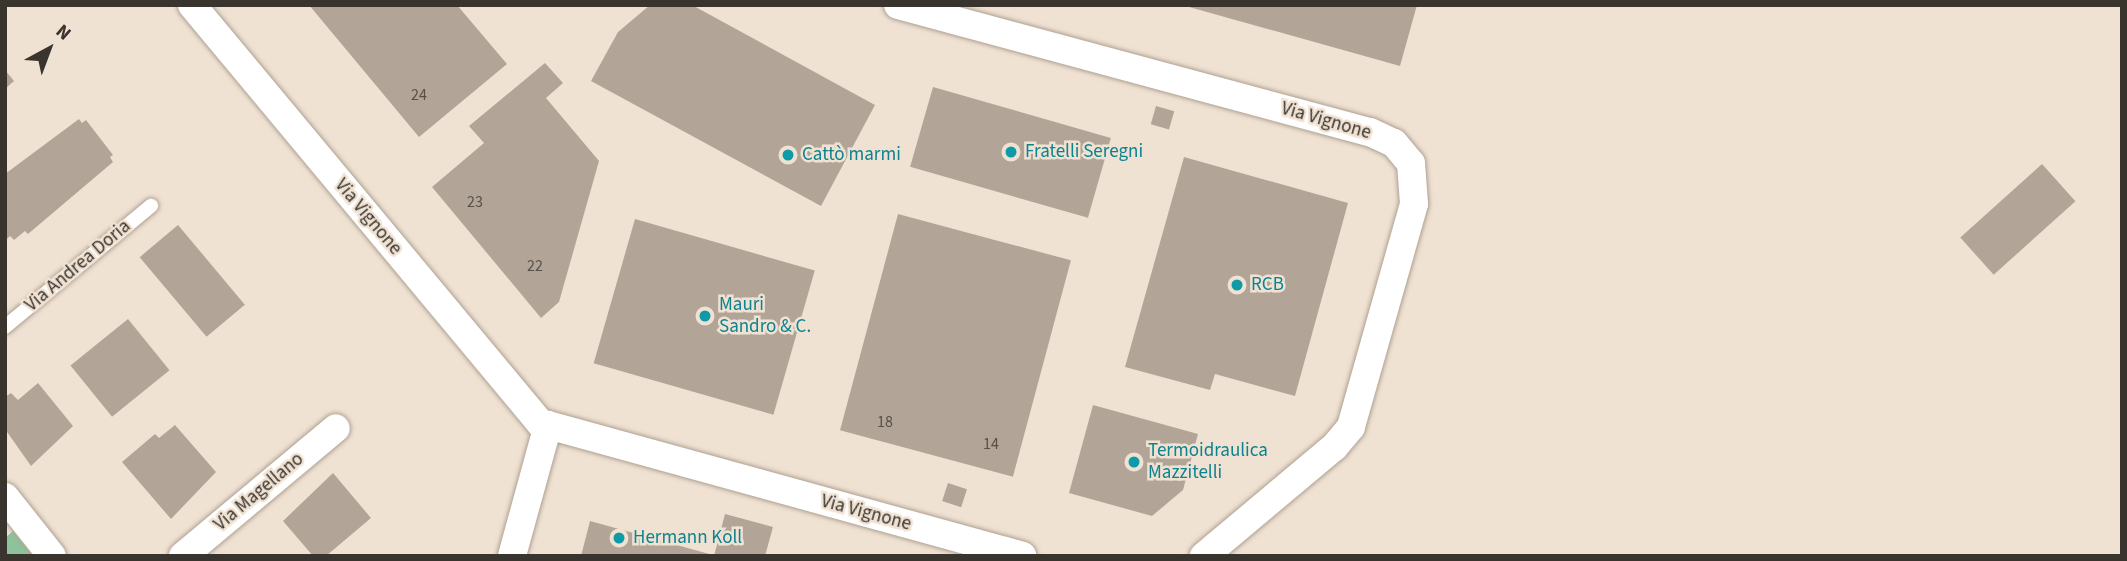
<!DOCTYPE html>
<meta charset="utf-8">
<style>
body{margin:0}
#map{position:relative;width:2127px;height:561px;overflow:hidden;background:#f0e2d3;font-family:"Source Sans 3",sans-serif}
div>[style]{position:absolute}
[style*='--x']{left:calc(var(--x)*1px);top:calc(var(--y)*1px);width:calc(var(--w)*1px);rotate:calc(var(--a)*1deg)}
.green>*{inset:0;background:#8dc39c}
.building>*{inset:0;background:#b2a597;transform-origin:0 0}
.roads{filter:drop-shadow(0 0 2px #aea192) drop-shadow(0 0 2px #aea192)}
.service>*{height:14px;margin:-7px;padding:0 7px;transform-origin:7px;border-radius:7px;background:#fff}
.minor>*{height:28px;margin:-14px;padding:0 14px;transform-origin:14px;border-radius:14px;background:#fff}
.dots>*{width:19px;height:19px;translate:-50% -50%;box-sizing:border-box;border:4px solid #f0e2d3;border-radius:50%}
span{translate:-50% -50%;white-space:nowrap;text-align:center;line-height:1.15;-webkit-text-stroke:5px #f0e2d3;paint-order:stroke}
.number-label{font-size:16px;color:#575048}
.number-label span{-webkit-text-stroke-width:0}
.street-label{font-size:19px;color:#39342e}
.culture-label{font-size:19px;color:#0d838f}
.left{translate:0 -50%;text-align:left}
.frame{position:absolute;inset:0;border:7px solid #39342e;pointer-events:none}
.north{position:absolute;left:14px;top:14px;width:70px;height:70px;-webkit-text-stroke:5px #f0e2d3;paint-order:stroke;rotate:41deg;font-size:19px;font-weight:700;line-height:28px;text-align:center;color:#39342e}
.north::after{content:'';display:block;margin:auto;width:24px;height:32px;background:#39342e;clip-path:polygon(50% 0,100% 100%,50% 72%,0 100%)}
</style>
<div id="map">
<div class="green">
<div style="clip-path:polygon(13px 531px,33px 556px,5px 556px,5px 538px)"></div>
</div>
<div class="building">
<div style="clip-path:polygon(309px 5px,457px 5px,507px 64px,419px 137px)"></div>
<div style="clip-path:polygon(650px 5px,692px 5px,875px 105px,821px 206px,591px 81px,618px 32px)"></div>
<div style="clip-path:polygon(1182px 5px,1417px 5px,1400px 66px)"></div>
<div style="clip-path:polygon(545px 63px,563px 83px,546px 98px,599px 161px,559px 302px,541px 318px,432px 187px,484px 143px,469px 126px)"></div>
<div style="clip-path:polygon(5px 70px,14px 81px,5px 89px)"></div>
<div style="left:933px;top:87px;width:185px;height:83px;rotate:16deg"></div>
<div style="left:1156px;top:106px;width:19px;height:19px;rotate:16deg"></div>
<div style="clip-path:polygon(79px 119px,82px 123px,86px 120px,113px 155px,110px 157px,113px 162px,28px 234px,25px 231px,14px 240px,10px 236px,6px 240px,5px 174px)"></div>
<div style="clip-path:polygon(1184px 157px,1348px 203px,1295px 396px,1215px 374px,1210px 390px,1125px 367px)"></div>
<div style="left:2042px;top:164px;width:50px;height:110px;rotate:48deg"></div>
<div style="left:898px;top:214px;width:179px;height:224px;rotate:15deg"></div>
<div style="left:635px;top:219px;width:187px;height:150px;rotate:16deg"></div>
<div style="left:178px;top:225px;width:104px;height:50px;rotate:50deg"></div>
<div style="left:128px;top:319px;width:66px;height:74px;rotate:51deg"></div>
<div style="clip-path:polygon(38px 383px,73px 426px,31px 466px,5px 429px,5px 397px,11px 393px,18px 400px)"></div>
<div style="clip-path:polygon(1093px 405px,1198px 434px,1183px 490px,1152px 516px,1069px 493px)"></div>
<div style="clip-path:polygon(175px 425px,216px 472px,171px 519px,122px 462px,155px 434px,159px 438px)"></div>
<div style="clip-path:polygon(333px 473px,371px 518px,326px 556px,313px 556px,283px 521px)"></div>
<div style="left:948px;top:483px;width:20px;height:19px;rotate:18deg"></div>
<div style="clip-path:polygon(725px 514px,773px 527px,765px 556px,714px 556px)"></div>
<div style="clip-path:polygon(590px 521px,713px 555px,713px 556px,581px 556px)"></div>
</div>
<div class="roads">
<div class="service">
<div style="--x:5;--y:327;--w:190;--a:-39.7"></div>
</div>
<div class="minor">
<div style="--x:192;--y:5;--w:544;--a:50.22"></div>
<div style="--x:540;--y:423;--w:8;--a:14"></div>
<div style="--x:548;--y:425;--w:136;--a:105.4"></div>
<div style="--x:898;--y:5;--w:489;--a:15.1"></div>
<div style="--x:1370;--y:132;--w:26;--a:25"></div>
<div style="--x:1394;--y:143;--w:26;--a:50"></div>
<div style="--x:1411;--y:163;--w:41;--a:85.8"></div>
<div style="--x:1414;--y:204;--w:232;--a:105.8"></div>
<div style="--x:1351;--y:427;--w:26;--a:130"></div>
<div style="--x:1334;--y:447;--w:170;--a:140"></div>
<div style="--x:548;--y:425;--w:492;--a:15.4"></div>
<div style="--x:5;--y:497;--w:75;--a:51.5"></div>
<div style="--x:183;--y:556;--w:199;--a:-39.9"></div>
</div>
</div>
<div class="dots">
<div style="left:1011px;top:152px;background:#0f9aa8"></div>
<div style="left:788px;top:155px;background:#0f9aa8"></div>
<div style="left:1237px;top:285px;background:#0f9aa8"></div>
<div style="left:705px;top:316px;background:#0f9aa8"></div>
<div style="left:1134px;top:462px;background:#0f9aa8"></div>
<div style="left:619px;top:538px;background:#0f9aa8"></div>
</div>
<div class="number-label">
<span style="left:419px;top:95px">24</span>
<span style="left:475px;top:202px">23</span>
<span style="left:535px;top:266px">22</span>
<span style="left:885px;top:422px">18</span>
<span style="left:991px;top:444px">14</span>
</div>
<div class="street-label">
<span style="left:1326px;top:121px;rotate:16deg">Via Vignone</span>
<span style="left:368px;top:217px;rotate:50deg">Via Vignone</span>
<span style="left:78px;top:266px;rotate:-40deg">Via Andrea Doria</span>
<span style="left:259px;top:492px;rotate:-40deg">Via Magellano</span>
<span style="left:866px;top:513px;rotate:15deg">Via Vignone</span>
</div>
<div class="culture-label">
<span class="left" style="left:1025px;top:152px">Fratelli Seregni</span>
<span class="left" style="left:802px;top:155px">Cattò marmi</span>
<span class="left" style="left:1251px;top:285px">RCB</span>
<span class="left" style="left:719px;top:316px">Mauri<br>Sandro &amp; C.</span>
<span class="left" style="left:1148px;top:462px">Termoidraulica<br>Mazzitelli</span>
<span class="left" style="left:633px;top:538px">Hermann Koll</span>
</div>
<div class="frame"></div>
<div class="north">N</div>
</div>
